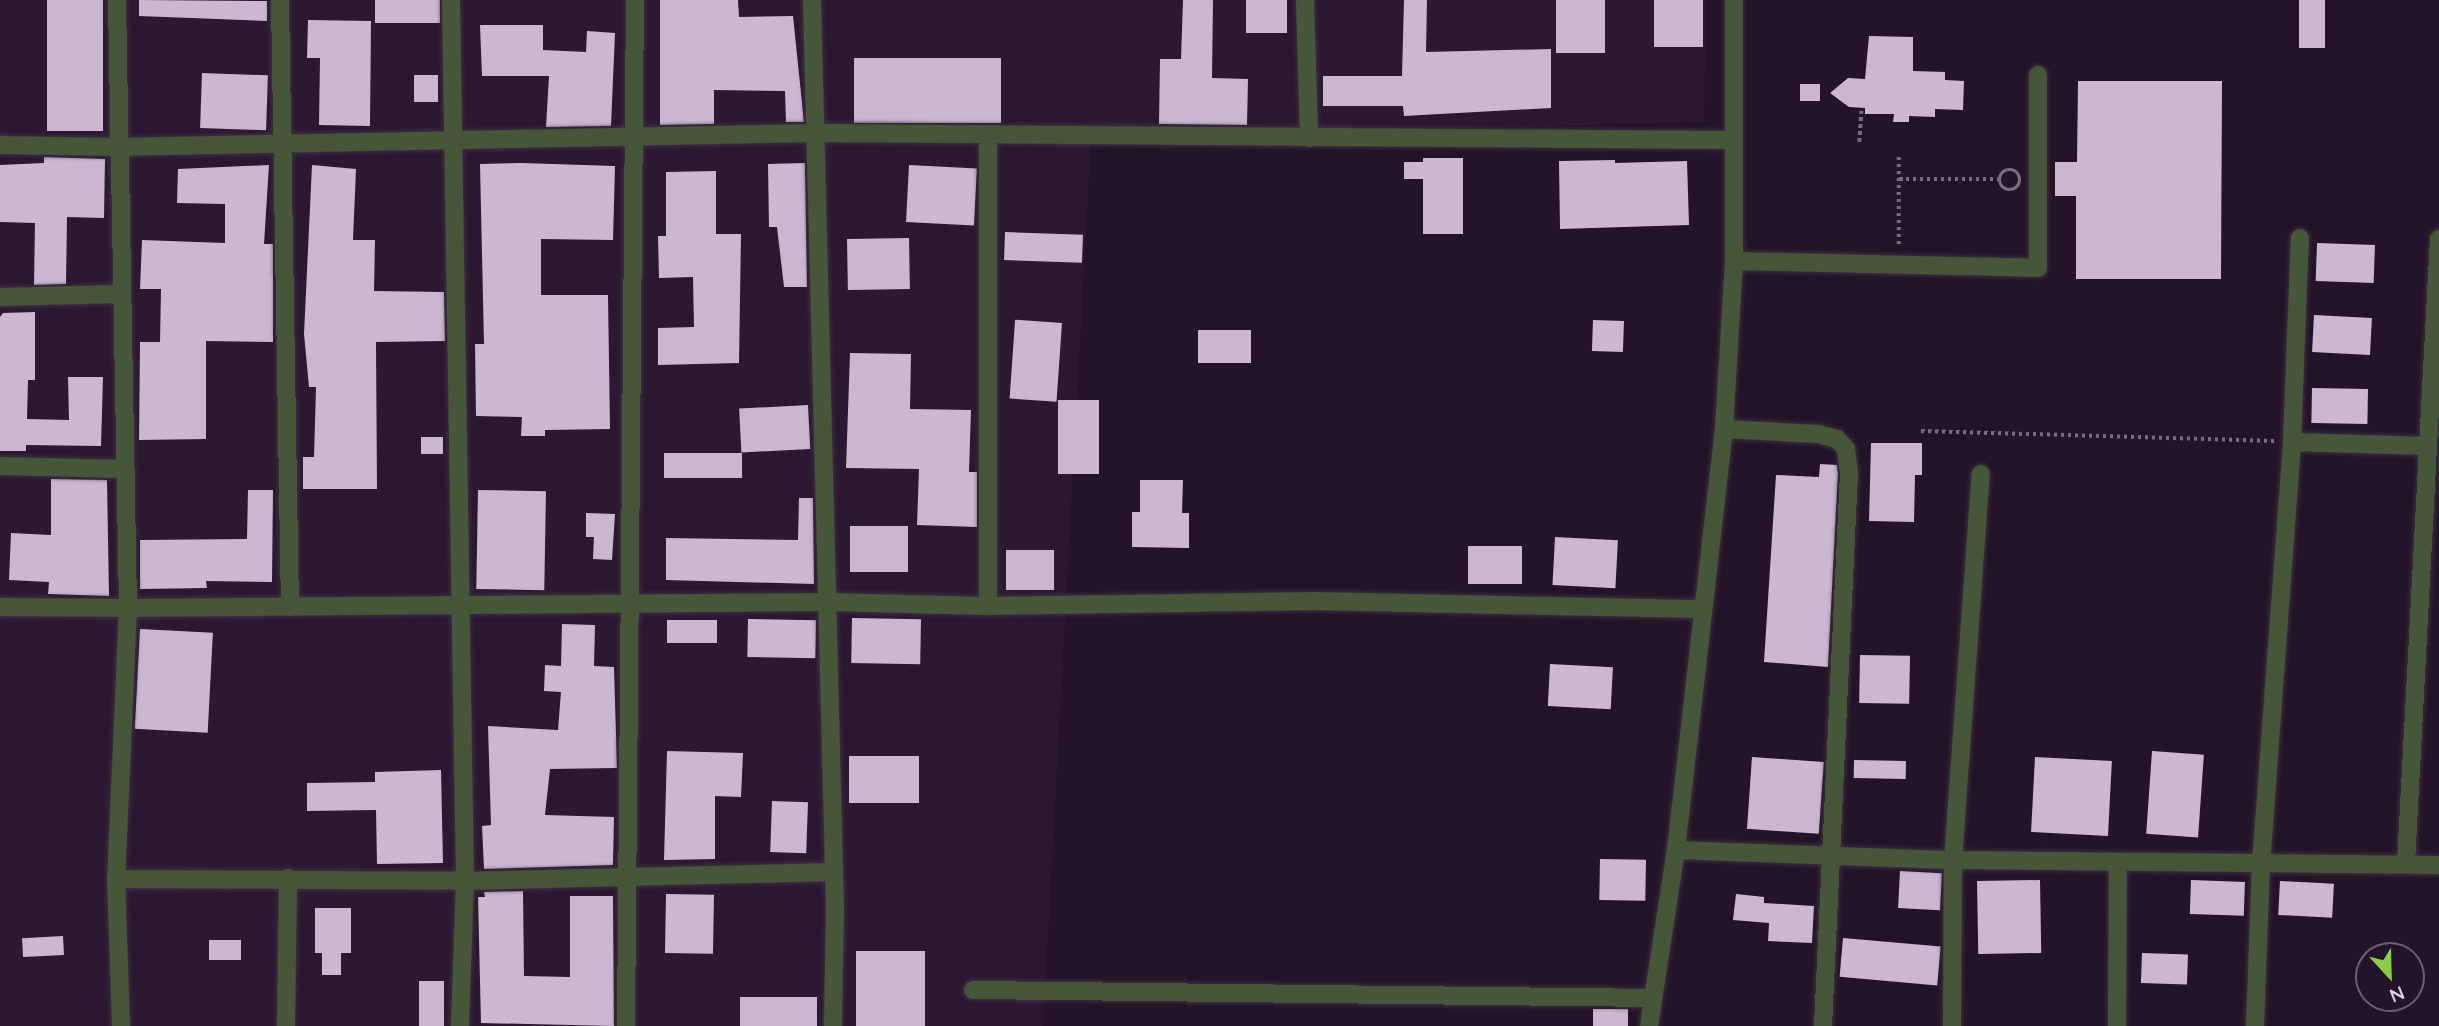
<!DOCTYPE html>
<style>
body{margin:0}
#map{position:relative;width:2439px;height:1026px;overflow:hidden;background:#241429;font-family:Quicksand,sans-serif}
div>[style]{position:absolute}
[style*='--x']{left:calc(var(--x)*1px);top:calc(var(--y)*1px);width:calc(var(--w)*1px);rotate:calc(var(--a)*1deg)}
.built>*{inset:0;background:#2d1833}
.building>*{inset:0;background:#ccb7d3;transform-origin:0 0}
.path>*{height:3.5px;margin-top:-1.75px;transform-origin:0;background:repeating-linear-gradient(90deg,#7a6c7e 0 3.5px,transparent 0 7px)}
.path>.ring{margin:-1.75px;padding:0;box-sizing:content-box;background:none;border:3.5px solid #7a6c7e;border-radius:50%}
.roads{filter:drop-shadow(0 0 2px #3e2e42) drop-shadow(0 0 2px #3e2e42)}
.minor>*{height:18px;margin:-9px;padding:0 9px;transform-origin:9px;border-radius:9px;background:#455639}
span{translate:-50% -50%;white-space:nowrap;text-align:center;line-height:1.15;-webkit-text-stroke:7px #241429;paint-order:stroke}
.north{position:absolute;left:2355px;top:942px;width:70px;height:70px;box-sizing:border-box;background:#241429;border:2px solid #6d5f71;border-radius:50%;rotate:158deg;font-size:19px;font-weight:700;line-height:28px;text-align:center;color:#dbd0de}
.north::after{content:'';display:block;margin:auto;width:24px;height:32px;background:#8ace47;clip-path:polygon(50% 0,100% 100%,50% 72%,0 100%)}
</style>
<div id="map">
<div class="built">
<div style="clip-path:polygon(0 0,1706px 0,1704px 122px,1091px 137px,1043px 1026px,0 1026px)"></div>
</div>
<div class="building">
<div style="left:47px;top:0;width:56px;height:131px"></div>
<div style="clip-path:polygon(139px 0,267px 1px,267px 21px,139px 16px)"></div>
<div style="left:375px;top:0;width:65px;height:23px"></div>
<div style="clip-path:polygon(660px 0,738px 0,739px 17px,793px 16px,804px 122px,786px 122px,785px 91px,714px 90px,714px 124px,660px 125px)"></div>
<div style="clip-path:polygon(1183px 0,1213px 0,1212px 78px,1248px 79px,1247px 125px,1159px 124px,1160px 59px,1181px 59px)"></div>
<div style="left:1246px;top:0;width:41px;height:33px"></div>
<div style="clip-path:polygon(1404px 0,1427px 0,1426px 52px,1551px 49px,1551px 108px,1404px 116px,1403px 106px,1323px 106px,1323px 76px,1402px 76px)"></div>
<div style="left:1556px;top:0;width:49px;height:53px"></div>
<div style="left:1654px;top:0;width:49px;height:47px"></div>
<div style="left:2299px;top:0;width:26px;height:48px"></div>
<div style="clip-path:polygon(308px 20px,371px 21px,370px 126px,319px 125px,320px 58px,307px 58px)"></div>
<div style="clip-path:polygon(480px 25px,543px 25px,543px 50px,586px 52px,587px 31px,615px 33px,611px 126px,546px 127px,549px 76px,482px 76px)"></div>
<div style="clip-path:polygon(1869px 36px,1913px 37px,1913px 71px,1945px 72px,1945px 80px,1964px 81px,1963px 110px,1935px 109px,1935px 117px,1909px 116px,1909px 122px,1893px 122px,1894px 114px,1865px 114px,1865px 108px,1849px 107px,1830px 93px,1848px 78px,1865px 79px)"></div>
<div style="left:1001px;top:58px;width:65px;height:147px;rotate:90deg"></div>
<div style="left:202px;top:73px;width:66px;height:55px;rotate:2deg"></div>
<div style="left:414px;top:75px;width:24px;height:27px"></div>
<div style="clip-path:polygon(2078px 81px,2222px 81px,2221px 279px,2076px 279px,2076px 196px,2055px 196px,2055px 162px,2077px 162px)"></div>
<div style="left:1820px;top:84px;width:17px;height:20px;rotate:90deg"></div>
<div style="clip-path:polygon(44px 157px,105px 159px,104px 218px,67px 217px,66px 284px,34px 285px,35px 223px,0 222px,0 165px,44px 163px)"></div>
<div style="clip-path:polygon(1423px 158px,1463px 158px,1463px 234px,1423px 234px,1423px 179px,1404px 179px,1404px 162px,1423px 162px)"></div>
<div style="clip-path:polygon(1615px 160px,1615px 163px,1687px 161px,1689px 225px,1560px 229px,1559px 161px)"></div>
<div style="clip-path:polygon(522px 163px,615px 166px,613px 240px,541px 239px,541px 295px,608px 295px,610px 429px,545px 430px,545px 436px,521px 436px,522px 417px,476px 416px,475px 344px,484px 344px,480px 164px)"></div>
<div style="clip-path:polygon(805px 163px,807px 287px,784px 287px,777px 227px,769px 227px,768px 164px)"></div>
<div style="clip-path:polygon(269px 165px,264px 244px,273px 244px,273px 342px,206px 341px,206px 439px,139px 440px,140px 342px,160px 342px,161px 289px,140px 289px,142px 240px,225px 243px,225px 204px,177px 203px,178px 169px)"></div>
<div style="clip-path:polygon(312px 165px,356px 169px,353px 240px,375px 240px,374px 291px,444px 292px,445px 341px,376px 342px,377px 489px,303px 489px,303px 457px,314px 457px,316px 387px,309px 387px,304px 334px)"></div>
<div style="left:909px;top:165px;width:68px;height:57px;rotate:3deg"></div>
<div style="clip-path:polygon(716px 171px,716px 234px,741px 234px,739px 363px,658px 365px,658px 328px,694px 327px,693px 277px,659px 278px,658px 236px,666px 236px,666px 172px)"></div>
<div style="left:1005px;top:232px;width:78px;height:28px;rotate:2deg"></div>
<div style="left:909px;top:238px;width:51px;height:62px;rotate:89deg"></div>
<div style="left:2317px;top:243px;width:58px;height:38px;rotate:2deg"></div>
<div style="clip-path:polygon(35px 312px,35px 380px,28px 380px,27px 419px,69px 420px,68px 377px,103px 377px,101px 446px,26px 445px,26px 451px,0 451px,0 317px,3px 313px)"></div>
<div style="left:2314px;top:315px;width:58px;height:37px;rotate:3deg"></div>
<div style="left:1593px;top:320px;width:31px;height:31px;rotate:2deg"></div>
<div style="left:1062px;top:323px;width:79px;height:47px;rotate:94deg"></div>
<div style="left:1198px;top:330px;width:53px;height:33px"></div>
<div style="clip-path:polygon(850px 353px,911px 354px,910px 409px,971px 410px,969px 472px,977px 472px,977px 527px,917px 525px,919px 469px,846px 468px)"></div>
<div style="left:2312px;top:388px;width:56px;height:35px;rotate:1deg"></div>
<div style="left:1058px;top:400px;width:41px;height:74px"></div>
<div style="left:808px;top:405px;width:44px;height:69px;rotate:87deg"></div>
<div style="left:443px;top:437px;width:17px;height:22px;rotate:90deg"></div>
<div style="clip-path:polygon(1871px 443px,1922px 443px,1922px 475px,1915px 475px,1914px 522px,1869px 521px)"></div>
<div style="left:664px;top:453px;width:78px;height:25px"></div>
<div style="clip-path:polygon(1820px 464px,1837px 465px,1838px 473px,1828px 667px,1764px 662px,1776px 475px,1819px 477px)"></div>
<div style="clip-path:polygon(51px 479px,107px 480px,109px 596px,48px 594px,49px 582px,9px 580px,11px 533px,51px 535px)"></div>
<div style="clip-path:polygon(1140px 480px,1183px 480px,1182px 513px,1189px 513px,1189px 548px,1132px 547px,1132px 512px,1140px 512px)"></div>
<div style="clip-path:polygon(248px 490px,273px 490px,272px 582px,206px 581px,207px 588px,140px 589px,140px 540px,247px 539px)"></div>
<div style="left:478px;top:490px;width:68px;height:99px;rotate:1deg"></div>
<div style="clip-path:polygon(799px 498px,813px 498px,814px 584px,666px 580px,666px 538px,798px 540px)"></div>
<div style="clip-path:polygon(586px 513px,615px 514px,612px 560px,593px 559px,594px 537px,586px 537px)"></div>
<div style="left:850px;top:526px;width:58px;height:46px"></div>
<div style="left:1555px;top:537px;width:63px;height:48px;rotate:3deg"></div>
<div style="left:1468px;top:546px;width:54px;height:38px"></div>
<div style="left:1006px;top:550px;width:48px;height:40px"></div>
<div style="left:852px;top:618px;width:69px;height:45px;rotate:1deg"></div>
<div style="left:748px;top:619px;width:68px;height:38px;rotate:1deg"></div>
<div style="left:667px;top:620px;width:50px;height:23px"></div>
<div style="clip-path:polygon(562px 624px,595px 625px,594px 666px,614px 667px,617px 768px,550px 769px,545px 815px,614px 817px,613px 865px,484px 869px,482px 826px,491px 825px,488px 726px,558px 730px,561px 692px,544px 691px,545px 665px,561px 666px)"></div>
<div style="left:140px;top:629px;width:73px;height:100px;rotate:3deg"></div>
<div style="left:1860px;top:655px;width:50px;height:48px;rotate:1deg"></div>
<div style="left:1550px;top:664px;width:63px;height:42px;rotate:3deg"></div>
<div style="clip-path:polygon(667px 751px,743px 753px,741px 797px,715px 796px,715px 859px,664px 860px)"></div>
<div style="left:2152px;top:751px;width:52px;height:83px;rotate:4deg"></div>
<div style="left:849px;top:756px;width:70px;height:47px"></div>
<div style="left:1752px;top:757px;width:72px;height:72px;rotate:4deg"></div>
<div style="left:2035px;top:757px;width:77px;height:75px;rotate:3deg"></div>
<div style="left:1854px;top:760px;width:52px;height:18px;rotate:1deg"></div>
<div style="clip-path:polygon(441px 770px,443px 863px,377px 864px,376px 810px,307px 811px,307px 783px,375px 782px,375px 772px)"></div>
<div style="left:772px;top:801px;width:36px;height:51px;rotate:2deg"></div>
<div style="left:1600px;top:859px;width:46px;height:41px;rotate:1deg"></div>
<div style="left:1900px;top:871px;width:42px;height:37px;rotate:3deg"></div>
<div style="left:2040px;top:880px;width:73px;height:63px;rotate:89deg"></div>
<div style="left:2191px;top:880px;width:54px;height:34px;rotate:2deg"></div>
<div style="left:2280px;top:881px;width:54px;height:34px;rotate:3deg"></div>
<div style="clip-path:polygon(523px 891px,524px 976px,570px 977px,570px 896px,613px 896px,614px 1026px,481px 1023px,478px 897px,485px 897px,484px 892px)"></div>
<div style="left:666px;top:894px;width:48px;height:59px;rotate:1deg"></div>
<div style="clip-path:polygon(1736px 894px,1764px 897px,1764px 903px,1814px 906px,1812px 943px,1768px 941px,1769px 923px,1733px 920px)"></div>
<div style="clip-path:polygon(315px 908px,351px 908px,351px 953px,341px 953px,341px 975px,322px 975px,322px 953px,315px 953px)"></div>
<div style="left:63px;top:936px;width:19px;height:41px;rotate:87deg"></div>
<div style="left:1843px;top:938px;width:98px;height:39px;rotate:5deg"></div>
<div style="left:209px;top:940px;width:32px;height:20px"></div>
<div style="left:856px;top:951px;width:69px;height:75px"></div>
<div style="left:2142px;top:953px;width:46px;height:30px;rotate:2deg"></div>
<div style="left:419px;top:981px;width:25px;height:45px"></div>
<div style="left:817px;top:997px;width:29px;height:77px;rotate:90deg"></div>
<div style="left:1593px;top:1009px;width:35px;height:17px"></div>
</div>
<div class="path">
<div style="--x:1859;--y:142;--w:31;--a:-86"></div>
<div style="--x:1899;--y:157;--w:89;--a:90"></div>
<div class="ring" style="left:2000px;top:170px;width:16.5px;height:16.5px"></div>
<div style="--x:1899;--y:179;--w:101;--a:0"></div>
<div style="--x:1921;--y:431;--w:355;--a:1.6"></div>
</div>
<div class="roads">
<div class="minor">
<div style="--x:117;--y:0;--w:608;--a:88.96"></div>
<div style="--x:128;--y:608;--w:699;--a:-0.49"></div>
<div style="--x:827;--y:602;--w:161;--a:1.4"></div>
<div style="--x:988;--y:606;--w:471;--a:-90"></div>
<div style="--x:280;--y:0;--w:607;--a:89.06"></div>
<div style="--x:451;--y:0;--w:881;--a:89.09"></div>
<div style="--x:465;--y:881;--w:145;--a:92"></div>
<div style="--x:812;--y:0;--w:907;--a:88.55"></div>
<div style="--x:835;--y:907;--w:119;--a:91"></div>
<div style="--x:1305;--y:0;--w:138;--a:88.3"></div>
<div style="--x:0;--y:145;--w:116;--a:1"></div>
<div style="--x:116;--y:147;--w:700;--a:-1.15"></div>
<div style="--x:816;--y:133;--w:918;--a:0.44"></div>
<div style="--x:1734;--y:261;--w:304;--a:1.3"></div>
<div style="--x:2038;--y:268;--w:193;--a:-90"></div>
<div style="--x:0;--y:297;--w:120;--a:-1.4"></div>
<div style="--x:1724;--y:429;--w:94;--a:3"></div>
<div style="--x:1818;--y:434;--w:20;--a:15"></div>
<div style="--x:1837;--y:439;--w:13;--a:48"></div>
<div style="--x:1846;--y:449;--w:24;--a:83"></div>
<div style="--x:1849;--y:473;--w:554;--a:92.69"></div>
<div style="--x:2292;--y:442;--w:135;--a:1.7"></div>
<div style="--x:0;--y:466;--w:124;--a:1.4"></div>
<div style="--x:988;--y:606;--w:326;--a:-0.9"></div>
<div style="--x:1314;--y:601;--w:388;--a:1.2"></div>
<div style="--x:0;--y:607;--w:128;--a:0.4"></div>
<div style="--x:128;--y:608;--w:271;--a:92.5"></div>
<div style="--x:1676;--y:850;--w:277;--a:2.1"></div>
<div style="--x:1953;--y:860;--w:486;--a:0.6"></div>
<div style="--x:2406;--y:864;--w:626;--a:-86.98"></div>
<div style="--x:973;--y:990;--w:680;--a:0.67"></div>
<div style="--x:121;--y:1026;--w:147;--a:-91.9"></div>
<div style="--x:116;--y:879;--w:349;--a:0.3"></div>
<div style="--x:465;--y:881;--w:369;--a:-1.4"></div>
<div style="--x:286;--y:1026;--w:148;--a:-89.2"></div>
<div style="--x:626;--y:1026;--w:1026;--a:-89.5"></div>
<div style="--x:1649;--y:1026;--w:178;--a:-81.3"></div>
<div style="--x:1676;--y:850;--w:424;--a:-83.5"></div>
<div style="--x:1724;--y:429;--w:168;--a:-86.6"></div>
<div style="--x:1734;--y:261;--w:261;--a:-90"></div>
<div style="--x:1952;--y:1026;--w:166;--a:-89.7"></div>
<div style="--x:1953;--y:860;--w:387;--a:-85.9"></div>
<div style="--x:2117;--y:1026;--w:164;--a:-89.7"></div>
<div style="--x:2255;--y:1026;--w:161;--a:-87.9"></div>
<div style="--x:2261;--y:865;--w:424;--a:-85.8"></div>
<div style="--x:2292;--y:442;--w:204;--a:-87.8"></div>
</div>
</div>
<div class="north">N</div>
</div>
